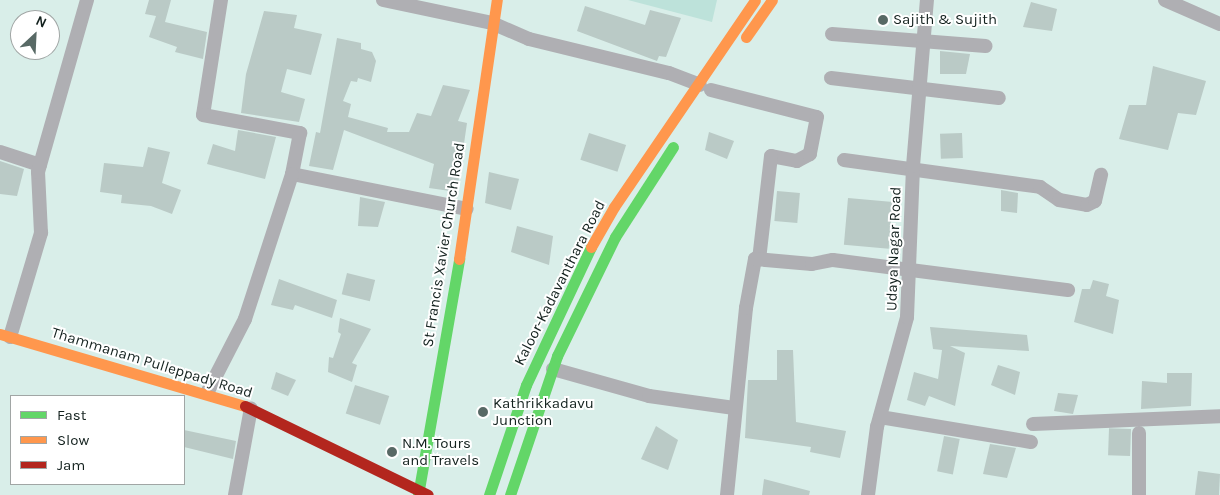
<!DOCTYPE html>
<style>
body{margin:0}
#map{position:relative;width:1220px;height:495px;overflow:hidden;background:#d9eee9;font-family:Karla,sans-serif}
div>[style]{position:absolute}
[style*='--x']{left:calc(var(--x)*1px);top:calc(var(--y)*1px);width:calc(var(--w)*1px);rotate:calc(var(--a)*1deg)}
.green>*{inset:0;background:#bde2da}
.building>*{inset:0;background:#bacac6;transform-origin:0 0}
.street>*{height:14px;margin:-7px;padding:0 7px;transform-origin:7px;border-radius:7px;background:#afafb3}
.fast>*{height:11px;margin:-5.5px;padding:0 5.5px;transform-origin:5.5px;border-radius:5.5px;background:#63d668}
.slow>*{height:11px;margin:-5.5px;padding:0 5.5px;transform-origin:5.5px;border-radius:5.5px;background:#ff974d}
.jam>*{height:11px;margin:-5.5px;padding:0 5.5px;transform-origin:5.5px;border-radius:5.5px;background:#b3261e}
.dots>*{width:14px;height:14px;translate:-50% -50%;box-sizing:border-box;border:2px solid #fff;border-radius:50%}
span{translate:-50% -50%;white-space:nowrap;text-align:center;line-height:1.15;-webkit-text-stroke:4px #fff;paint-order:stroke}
.poi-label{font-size:15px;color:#13211e}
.left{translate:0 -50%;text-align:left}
.street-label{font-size:15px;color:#13211e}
.legend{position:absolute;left:10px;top:395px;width:175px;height:90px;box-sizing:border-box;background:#fff;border:1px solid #a1a6a5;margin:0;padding:6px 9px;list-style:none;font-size:15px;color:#13211e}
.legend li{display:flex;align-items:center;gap:10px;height:25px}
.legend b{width:25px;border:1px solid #a1a6a5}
.north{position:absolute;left:10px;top:10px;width:50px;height:50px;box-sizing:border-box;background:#fff;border:1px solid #a1a6a5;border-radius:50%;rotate:25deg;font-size:14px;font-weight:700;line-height:20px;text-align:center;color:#13211e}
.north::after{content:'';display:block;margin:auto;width:18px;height:22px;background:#586965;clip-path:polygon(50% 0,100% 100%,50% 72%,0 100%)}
</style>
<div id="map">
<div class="green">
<div style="clip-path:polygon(628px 0,717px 0,712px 22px)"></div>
</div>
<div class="building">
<div style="clip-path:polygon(149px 0,171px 0,165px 22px,207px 32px,203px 59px,175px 52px,177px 47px,149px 37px,156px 16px,145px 14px)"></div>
<div style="clip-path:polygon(1031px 2px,1057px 9px,1052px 31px,1023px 27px)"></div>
<div style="clip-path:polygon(585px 6px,645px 25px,650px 10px,681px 18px,666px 57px,659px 56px,657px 61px,577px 31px)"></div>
<div style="clip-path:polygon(264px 11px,297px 15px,294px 28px,322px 34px,311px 75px,287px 69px,281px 92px,305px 99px,299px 122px,241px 113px,246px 74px)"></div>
<div style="clip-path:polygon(337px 38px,361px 43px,361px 49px,372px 52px,376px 61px,371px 82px,358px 78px,357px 82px,351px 81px,343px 101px,351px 104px,348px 117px,388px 128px,387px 132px,409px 132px,417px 113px,431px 116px,443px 85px,470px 90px,458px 121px,467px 123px,457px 192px,429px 188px,434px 164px,344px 130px,333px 170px,309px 166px,316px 132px,320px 133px)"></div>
<div style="clip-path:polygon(940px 51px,970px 54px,966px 74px,940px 74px)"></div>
<div style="clip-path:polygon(1153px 66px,1206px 81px,1196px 115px,1178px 113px,1168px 150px,1119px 139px,1129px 105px,1146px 105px)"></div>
<div style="clip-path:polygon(238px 130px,276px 137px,265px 179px,207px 164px,213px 144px,235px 151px)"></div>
<div style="clip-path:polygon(709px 132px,734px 141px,727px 159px,705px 150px)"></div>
<div style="left:589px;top:133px;width:39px;height:28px;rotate:18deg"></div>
<div style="left:962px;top:133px;width:25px;height:22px;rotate:88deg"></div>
<div style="clip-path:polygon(148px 147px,170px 152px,162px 183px,181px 190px,172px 214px,151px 206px,121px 203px,122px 195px,100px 192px,104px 163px,143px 167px)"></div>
<div style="clip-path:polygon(0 161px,24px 169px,17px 196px,0 194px)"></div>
<div style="clip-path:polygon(489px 172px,519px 179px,511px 210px,485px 203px)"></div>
<div style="clip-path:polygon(1001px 190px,1018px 193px,1017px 213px,1001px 211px)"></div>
<div style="left:777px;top:191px;width:23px;height:30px;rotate:5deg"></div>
<div style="clip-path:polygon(360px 197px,385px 202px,378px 227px,358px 226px)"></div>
<div style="left:848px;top:198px;width:45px;height:47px;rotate:5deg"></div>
<div style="clip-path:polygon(517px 226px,553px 236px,549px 265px,511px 252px)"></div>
<div style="left:347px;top:273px;width:29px;height:22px;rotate:14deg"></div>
<div style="clip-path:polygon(279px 279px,337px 300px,332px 318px,295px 305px,293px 310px,271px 305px)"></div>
<div style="clip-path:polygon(1093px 280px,1109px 284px,1106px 296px,1119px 300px,1113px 334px,1074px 322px,1082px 289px,1090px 289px)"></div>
<div style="clip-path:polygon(340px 318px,371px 329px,352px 363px,357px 365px,352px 382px,328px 372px,329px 357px,333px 358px,341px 334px,338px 332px)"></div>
<div style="clip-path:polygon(930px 327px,1027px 335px,1029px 351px,950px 346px,965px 353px,955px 406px,929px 396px,925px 406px,907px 400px,914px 372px,938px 379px,942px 350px,933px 349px)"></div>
<div style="clip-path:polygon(777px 350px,793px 350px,796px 422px,846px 431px,840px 458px,810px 452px,811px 447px,745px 438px,748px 380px,777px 380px)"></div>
<div style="clip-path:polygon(998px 365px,1020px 372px,1015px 395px,991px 385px)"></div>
<div style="clip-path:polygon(276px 372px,296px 380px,288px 396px,271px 389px)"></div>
<div style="clip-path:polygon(1167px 373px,1192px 373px,1191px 406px,1141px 409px,1142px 381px,1167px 383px)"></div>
<div style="left:355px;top:385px;width:36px;height:30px;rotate:18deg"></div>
<div style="clip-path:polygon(1058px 393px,1078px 395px,1073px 414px,1054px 411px)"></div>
<div style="clip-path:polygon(656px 426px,678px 440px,668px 470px,641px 459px)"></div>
<div style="left:1131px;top:429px;width:27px;height:22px;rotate:92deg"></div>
<div style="clip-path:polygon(184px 430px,236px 441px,233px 459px,184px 447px)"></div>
<div style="left:944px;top:436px;width:16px;height:36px;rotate:11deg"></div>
<div style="clip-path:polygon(990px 444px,1016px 448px,1007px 478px,983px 474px)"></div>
<div style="clip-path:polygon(1198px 471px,1220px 474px,1219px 495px,1195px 495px)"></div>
<div style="clip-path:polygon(764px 479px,810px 491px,809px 495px,762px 495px)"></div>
</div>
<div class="street">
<div style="--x:221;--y:0;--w:116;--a:98.9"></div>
<div style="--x:203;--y:115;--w:99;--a:10.5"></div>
<div style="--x:300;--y:133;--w:42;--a:101"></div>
<div style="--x:292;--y:174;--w:178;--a:11.3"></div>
<div style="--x:383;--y:0;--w:111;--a:11.9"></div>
<div style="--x:492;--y:23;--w:40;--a:23.4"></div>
<div style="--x:529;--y:39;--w:144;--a:13.7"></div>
<div style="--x:669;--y:73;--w:33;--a:21"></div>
<div style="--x:1165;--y:0;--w:60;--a:23.6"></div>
<div style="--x:832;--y:34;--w:154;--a:4.5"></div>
<div style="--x:831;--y:78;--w:169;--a:6.8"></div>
<div style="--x:711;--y:90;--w:109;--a:14.3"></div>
<div style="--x:817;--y:117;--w:38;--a:101"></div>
<div style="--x:810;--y:154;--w:15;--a:152"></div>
<div style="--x:797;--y:161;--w:26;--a:-169"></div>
<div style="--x:771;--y:156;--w:104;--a:96.6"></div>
<div style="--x:0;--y:152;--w:42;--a:18"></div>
<div style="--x:844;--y:160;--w:198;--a:7.8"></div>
<div style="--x:1040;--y:187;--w:23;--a:34"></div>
<div style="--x:1059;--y:200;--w:28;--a:10"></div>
<div style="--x:1087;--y:205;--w:9;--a:-27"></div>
<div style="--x:1095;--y:201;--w:27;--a:-77"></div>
<div style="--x:10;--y:337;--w:109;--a:-73.4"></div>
<div style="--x:41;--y:233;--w:61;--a:-92.8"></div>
<div style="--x:38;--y:172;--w:179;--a:-74.1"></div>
<div style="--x:553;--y:369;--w:100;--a:15.7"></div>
<div style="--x:649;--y:396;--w:86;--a:8"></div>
<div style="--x:207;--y:393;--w:83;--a:-62.8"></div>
<div style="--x:245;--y:319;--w:152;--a:-72"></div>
<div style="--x:880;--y:417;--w:153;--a:9.4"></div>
<div style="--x:1033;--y:424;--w:187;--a:-2.4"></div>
<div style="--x:235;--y:495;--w:88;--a:-79.6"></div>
<div style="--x:727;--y:495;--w:188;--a:-84.2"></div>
<div style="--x:746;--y:308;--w:50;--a:-79.6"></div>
<div style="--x:755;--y:259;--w:57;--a:5"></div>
<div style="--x:812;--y:264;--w:21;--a:-11"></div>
<div style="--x:833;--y:260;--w:237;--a:7.3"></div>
<div style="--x:868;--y:495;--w:69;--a:-82.5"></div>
<div style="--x:877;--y:427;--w:114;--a:-74.7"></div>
<div style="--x:907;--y:317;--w:151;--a:-87.7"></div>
<div style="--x:913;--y:166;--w:167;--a:-85.2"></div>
<div style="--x:1139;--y:495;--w:62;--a:-90"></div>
</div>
<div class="fast">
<div style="--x:418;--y:495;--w:240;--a:-80.1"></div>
<div style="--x:489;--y:495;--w:116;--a:-71.4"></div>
<div style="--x:526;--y:385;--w:153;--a:-64.8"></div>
<div style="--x:510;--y:495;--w:147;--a:-71.3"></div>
<div style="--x:557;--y:356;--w:132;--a:-64"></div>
<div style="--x:615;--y:237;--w:107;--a:-57.2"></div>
</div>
<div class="slow">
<div style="--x:746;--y:37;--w:45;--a:-54.9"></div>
<div style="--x:591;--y:247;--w:46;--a:-60.1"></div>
<div style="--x:614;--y:207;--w:250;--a:-55.7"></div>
<div style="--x:459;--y:259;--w:262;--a:-81.7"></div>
<div style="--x:0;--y:334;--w:255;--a:16.4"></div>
</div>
<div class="jam">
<div style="--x:245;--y:406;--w:203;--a:25.9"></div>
</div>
<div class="dots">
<div style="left:883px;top:20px;background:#586965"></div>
<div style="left:483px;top:412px;background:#586965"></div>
<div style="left:392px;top:452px;background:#586965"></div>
</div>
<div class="poi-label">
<span class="left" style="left:893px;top:20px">Sajith &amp; Sujith</span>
<span class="left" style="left:493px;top:412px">Kathrikkadavu<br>Junction</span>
<span class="left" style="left:402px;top:452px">N.M. Tours<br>and Travels</span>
</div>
<div class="street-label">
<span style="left:444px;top:245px;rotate:-81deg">St Francis Xavier Church Road</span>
<span style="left:894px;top:249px;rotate:-88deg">Udaya Nagar Road</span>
<span style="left:560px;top:283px;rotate:-63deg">Kaloor-Kadavanthara Road</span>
<span style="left:152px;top:363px;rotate:17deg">Thammanam Pulleppady Road</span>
</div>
<ul class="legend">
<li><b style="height:6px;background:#63d668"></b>Fast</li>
<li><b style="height:6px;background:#ff974d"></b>Slow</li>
<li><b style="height:6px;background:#b3261e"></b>Jam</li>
</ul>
<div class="north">N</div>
</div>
